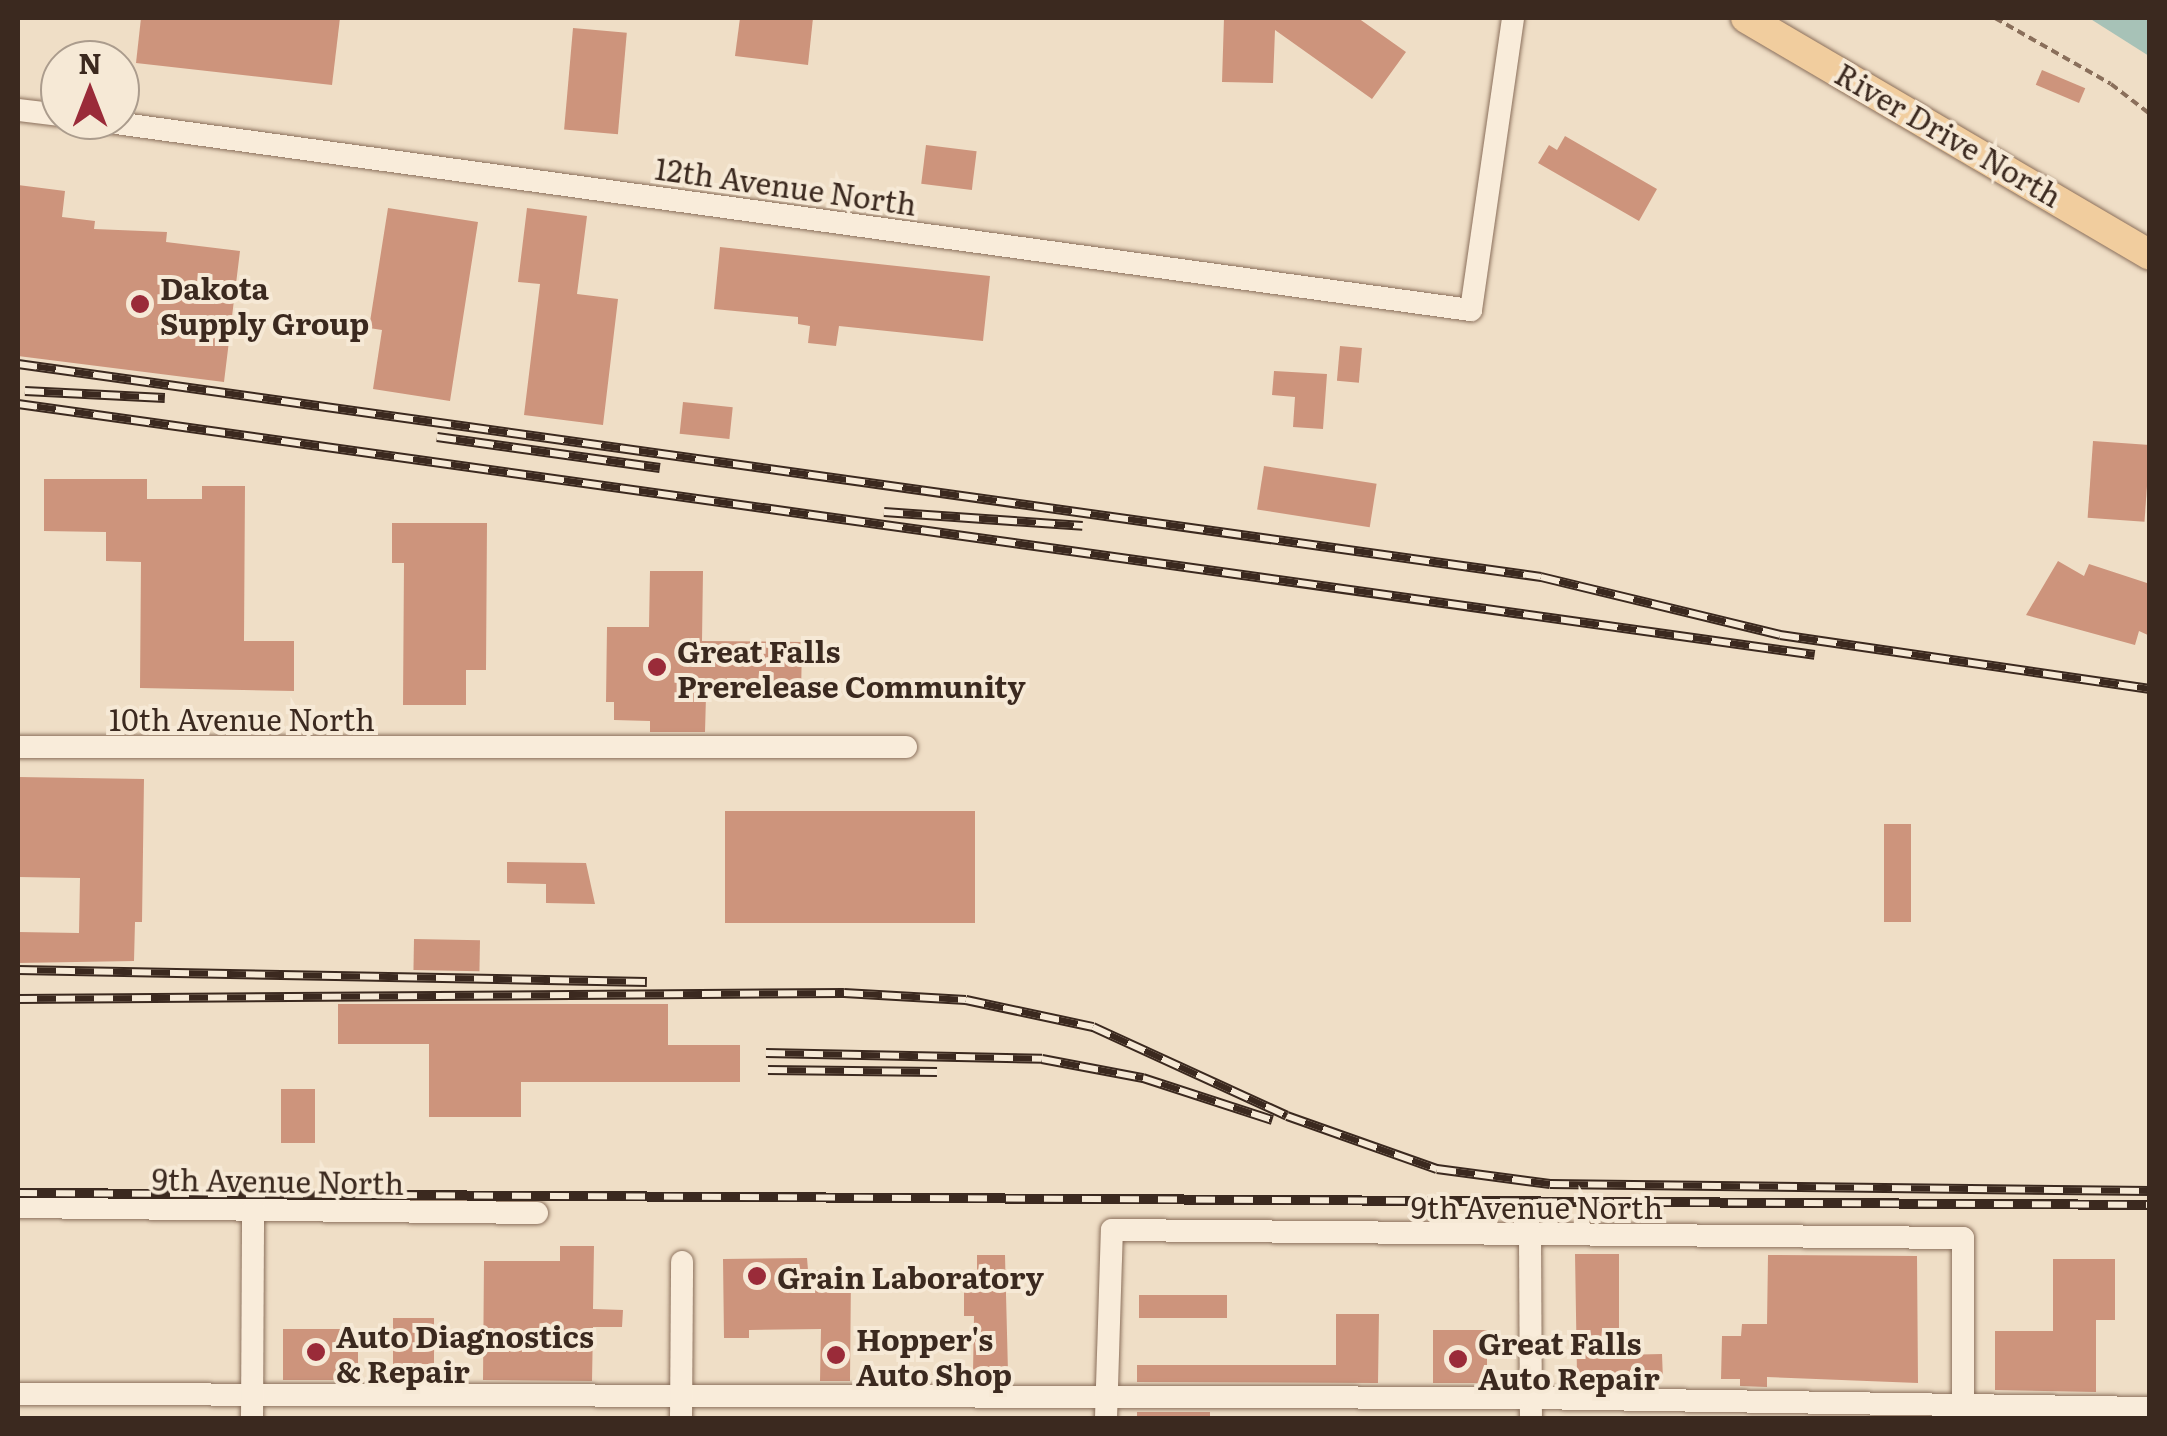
<!DOCTYPE html>
<style>
body{margin:0}
#map{position:relative;width:2167px;height:1436px;overflow:hidden;background:#efdec6;font-family:Literata,serif}
div>[style]{position:absolute}
[style*='--x']{left:calc(var(--x)*1px);top:calc(var(--y)*1px);width:calc(var(--w)*1px);rotate:calc(var(--a)*1deg)}
.water>*{inset:0;background:#a7c2b7}
.building>*{inset:0;background:#cd947c;transform-origin:0 0}
.path>*{height:4px;margin-top:-2px;transform-origin:0;background:repeating-linear-gradient(90deg,#8a6f5b 0 8px,transparent 0 13px)}
.roads{filter:drop-shadow(0 0 2px #8a6f5b) drop-shadow(0 0 2px #8a6f5b)}
.minor>*{height:22px;margin:-11px;padding:0 11px;transform-origin:11px;border-radius:11px;background:#f9ecda}
.major>*{height:30px;margin:-15px;padding:0 15px;transform-origin:15px;border-radius:15px;background:#f1cd9e}
.rail>*{height:10px;margin-top:-5px;transform-origin:0;background:repeating-linear-gradient(90deg,#f6e9d6 0 19px,#3b291f 0 38px);box-sizing:border-box;border-block:2px solid #3b291f}
.dots>*{width:28px;height:28px;translate:-50% -50%;box-sizing:border-box;border:5px solid #f6e9d6;border-radius:50%}
span{translate:-50% -50%;white-space:nowrap;text-align:center;line-height:1.15;-webkit-text-stroke:8px #f6e9d6;paint-order:stroke}
.street-label{font-size:30px;color:#3b291f}
.poi-label{font-size:30px;color:#3b291f;font-weight:700}
.left{translate:0 -50%;text-align:left}
.frame{position:absolute;inset:0;border:20px solid #3b291f;pointer-events:none}
.north{position:absolute;left:40px;top:40px;width:100px;height:100px;box-sizing:border-box;background:#f6e9d6;border:2px solid #ab9c8d;border-radius:50%;rotate:0deg;font-size:28px;font-weight:700;line-height:40px;text-align:center;color:#3b291f}
.north::after{content:'';display:block;margin:auto;width:35px;height:45px;background:#9a2b39;clip-path:polygon(50% 0,100% 100%,50% 72%,0 100%)}
</style>
<div id="map">
<div class="water">
<div style="clip-path:polygon(2089px 18px,2149px 18px,2149px 56px)"></div>
</div>
<div class="building">
<div style="clip-path:polygon(141px 18px,340px 18px,332px 85px,136px 63px)"></div>
<div style="clip-path:polygon(740px 18px,813px 18px,808px 65px,735px 56px)"></div>
<div style="clip-path:polygon(1224px 18px,1358px 18px,1406px 52px,1372px 99px,1275px 30px,1273px 83px,1222px 82px)"></div>
<div style="left:573px;top:28px;width:54px;height:102px;rotate:5deg"></div>
<div style="left:2042px;top:70px;width:47px;height:16px;rotate:23deg"></div>
<div style="clip-path:polygon(1565px 136px,1657px 189px,1639px 221px,1538px 163px,1549px 145px,1557px 150px)"></div>
<div style="left:926px;top:145px;width:51px;height:39px;rotate:7deg"></div>
<div style="clip-path:polygon(18px 185px,65px 191px,62px 217px,95px 221px,94px 229px,167px 232px,166px 242px,240px 251px,224px 382px,18px 356px)"></div>
<div style="clip-path:polygon(388px 208px,478px 222px,450px 401px,373px 389px,382px 330px,369px 328px)"></div>
<div style="clip-path:polygon(527px 208px,587px 216px,577px 294px,618px 299px,603px 425px,524px 415px,540px 284px,518px 282px)"></div>
<div style="clip-path:polygon(720px 247px,990px 276px,983px 341px,839px 326px,836px 346px,808px 343px,810px 326px,798px 324px,798px 317px,714px 309px)"></div>
<div style="left:1340px;top:346px;width:22px;height:35px;rotate:5deg"></div>
<div style="clip-path:polygon(1274px 371px,1327px 374px,1323px 429px,1293px 427px,1295px 397px,1272px 395px)"></div>
<div style="left:683px;top:402px;width:50px;height:32px;rotate:6deg"></div>
<div style="left:2093px;top:441px;width:57px;height:77px;rotate:4deg"></div>
<div style="left:1264px;top:466px;width:114px;height:44px;rotate:9deg"></div>
<div style="clip-path:polygon(44px 479px,147px 479px,147px 499px,202px 499px,202px 486px,245px 486px,244px 641px,294px 641px,294px 691px,140px 688px,141px 562px,106px 561px,106px 532px,44px 531px)"></div>
<div style="clip-path:polygon(392px 523px,487px 523px,486px 670px,466px 670px,466px 705px,403px 705px,404px 563px,392px 563px)"></div>
<div style="clip-path:polygon(2058px 561px,2084px 576px,2089px 564px,2150px 584px,2150px 636px,2139px 631px,2135px 645px,2026px 615px)"></div>
<div style="clip-path:polygon(650px 571px,703px 571px,702px 641px,802px 642px,801px 697px,706px 696px,705px 732px,650px 732px,650px 721px,614px 720px,614px 702px,606px 702px,607px 627px,649px 627px)"></div>
<div style="clip-path:polygon(18px 777px,144px 779px,142px 922px,135px 922px,134px 961px,18px 963px,18px 932px,79px 933px,80px 878px,18px 877px)"></div>
<div style="left:725px;top:811px;width:250px;height:112px"></div>
<div style="left:1884px;top:824px;width:27px;height:98px"></div>
<div style="clip-path:polygon(507px 862px,586px 863px,595px 904px,546px 903px,546px 884px,507px 883px)"></div>
<div style="left:414px;top:939px;width:66px;height:31px;rotate:1deg"></div>
<div style="clip-path:polygon(338px 1004px,668px 1004px,668px 1045px,740px 1045px,740px 1082px,521px 1082px,521px 1117px,429px 1117px,429px 1044px,338px 1044px)"></div>
<div style="left:281px;top:1089px;width:34px;height:54px"></div>
<div style="clip-path:polygon(560px 1246px,594px 1246px,593px 1309px,623px 1310px,622px 1327px,593px 1327px,592px 1381px,483px 1380px,484px 1261px,560px 1261px)"></div>
<div style="clip-path:polygon(1575px 1254px,1619px 1254px,1619px 1355px,1662px 1354px,1663px 1380px,1577px 1375px)"></div>
<div style="clip-path:polygon(977px 1255px,1005px 1255px,1008px 1372px,973px 1372px,974px 1316px,964px 1316px,964px 1290px,977px 1290px)"></div>
<div style="clip-path:polygon(1768px 1255px,1917px 1256px,1918px 1383px,1767px 1377px,1767px 1387px,1740px 1386px,1740px 1379px,1721px 1379px,1722px 1336px,1741px 1336px,1742px 1324px,1767px 1324px)"></div>
<div style="clip-path:polygon(807px 1258px,808px 1270px,851px 1271px,850px 1381px,820px 1381px,821px 1329px,749px 1330px,749px 1338px,724px 1338px,723px 1259px)"></div>
<div style="clip-path:polygon(2053px 1259px,2115px 1259px,2115px 1320px,2096px 1320px,2096px 1392px,1995px 1390px,1995px 1331px,2053px 1331px)"></div>
<div style="left:1139px;top:1295px;width:88px;height:23px"></div>
<div style="clip-path:polygon(1336px 1314px,1379px 1314px,1378px 1383px,1137px 1382px,1137px 1365px,1336px 1365px)"></div>
<div style="left:393px;top:1318px;width:41px;height:46px"></div>
<div style="left:283px;top:1329px;width:75px;height:51px"></div>
<div style="left:1433px;top:1330px;width:54px;height:53px"></div>
<div style="left:1137px;top:1412px;width:73px;height:6px"></div>
</div>
<div class="path">
<div style="--x:1995;--y:18;--w:133;--a:29.6"></div>
<div style="--x:2111;--y:84;--w:49;--a:37.6"></div>
</div>
<div class="roads">
<div class="minor">
<div style="--x:18;--y:110;--w:42;--a:6.8"></div>
<div style="--x:94;--y:120;--w:1390;--a:7.86"></div>
<div style="--x:1471;--y:310;--w:295;--a:-81.8"></div>
<div style="--x:18;--y:747;--w:888;--a:0"></div>
<div style="--x:18;--y:1207;--w:519;--a:0.66"></div>
<div style="--x:1530;--y:1237;--w:181;--a:89.7"></div>
<div style="--x:18;--y:1394;--w:1513;--a:0.15"></div>
<div style="--x:1531;--y:1398;--w:619;--a:0.93"></div>
<div style="--x:252;--y:1418;--w:208;--a:-89.7"></div>
<div style="--x:681;--y:1418;--w:156;--a:-89.6"></div>
<div style="--x:1106;--y:1418;--w:188;--a:-88.2"></div>
<div style="--x:1112;--y:1230;--w:851;--a:0.54"></div>
<div style="--x:1963;--y:1238;--w:180;--a:90"></div>
</div>
<div class="major">
<div style="--x:1746;--y:18;--w:468;--a:30.4"></div>
</div>
</div>
<div class="rail">
<div style="--x:18;--y:364;--w:1538;--a:7.96"></div>
<div style="--x:1541;--y:577;--w:246;--a:13.6"></div>
<div style="--x:1780;--y:635;--w:374;--a:8.3"></div>
<div style="--x:25;--y:391;--w:140;--a:2.9"></div>
<div style="--x:18;--y:404;--w:1814;--a:7.95"></div>
<div style="--x:437;--y:437;--w:225;--a:7.9"></div>
<div style="--x:884;--y:512;--w:199;--a:4"></div>
<div style="--x:18;--y:970;--w:629;--a:1.09"></div>
<div style="--x:18;--y:999;--w:826;--a:-0.42"></div>
<div style="--x:844;--y:993;--w:122;--a:3.3"></div>
<div style="--x:966;--y:1000;--w:130;--a:12"></div>
<div style="--x:1093;--y:1027;--w:213;--a:24.6"></div>
<div style="--x:1287;--y:1116;--w:159;--a:19.5"></div>
<div style="--x:1437;--y:1169;--w:114;--a:7.6"></div>
<div style="--x:1550;--y:1184;--w:600;--a:0.67"></div>
<div style="--x:766;--y:1053;--w:276;--a:1.2"></div>
<div style="--x:1042;--y:1059;--w:103;--a:10.7"></div>
<div style="--x:1143;--y:1078;--w:136;--a:18"></div>
<div style="--x:768;--y:1070;--w:169;--a:0.7"></div>
<div style="--x:18;--y:1193;--w:2132;--a:0.32"></div>
</div>
<div class="dots">
<div style="left:140px;top:304px;background:#9a2b39"></div>
<div style="left:657px;top:667px;background:#9a2b39"></div>
<div style="left:757px;top:1276px;background:#9a2b39"></div>
<div style="left:316px;top:1352px;background:#9a2b39"></div>
<div style="left:836px;top:1355px;background:#9a2b39"></div>
<div style="left:1458px;top:1359px;background:#9a2b39"></div>
</div>
<div class="street-label">
<span style="left:1949px;top:134px;rotate:30deg">River Drive North</span>
<span style="left:786px;top:185px;rotate:8deg">12th Avenue North</span>
<span style="left:242px;top:718px">10th Avenue North</span>
<span style="left:278px;top:1180px;rotate:1deg">9th Avenue North</span>
<span style="left:1537px;top:1206px">9th Avenue North</span>
</div>
<div class="poi-label">
<span class="left" style="left:160px;top:304px">Dakota<br>Supply Group</span>
<span class="left" style="left:677px;top:667px">Great Falls<br>Prerelease Community</span>
<span class="left" style="left:777px;top:1276px">Grain Laboratory</span>
<span class="left" style="left:336px;top:1352px">Auto Diagnostics<br>&amp; Repair</span>
<span class="left" style="left:856px;top:1355px">Hopper's<br>Auto Shop</span>
<span class="left" style="left:1478px;top:1359px">Great Falls<br>Auto Repair</span>
</div>
<div class="frame"></div>
<div class="north">N</div>
</div>
